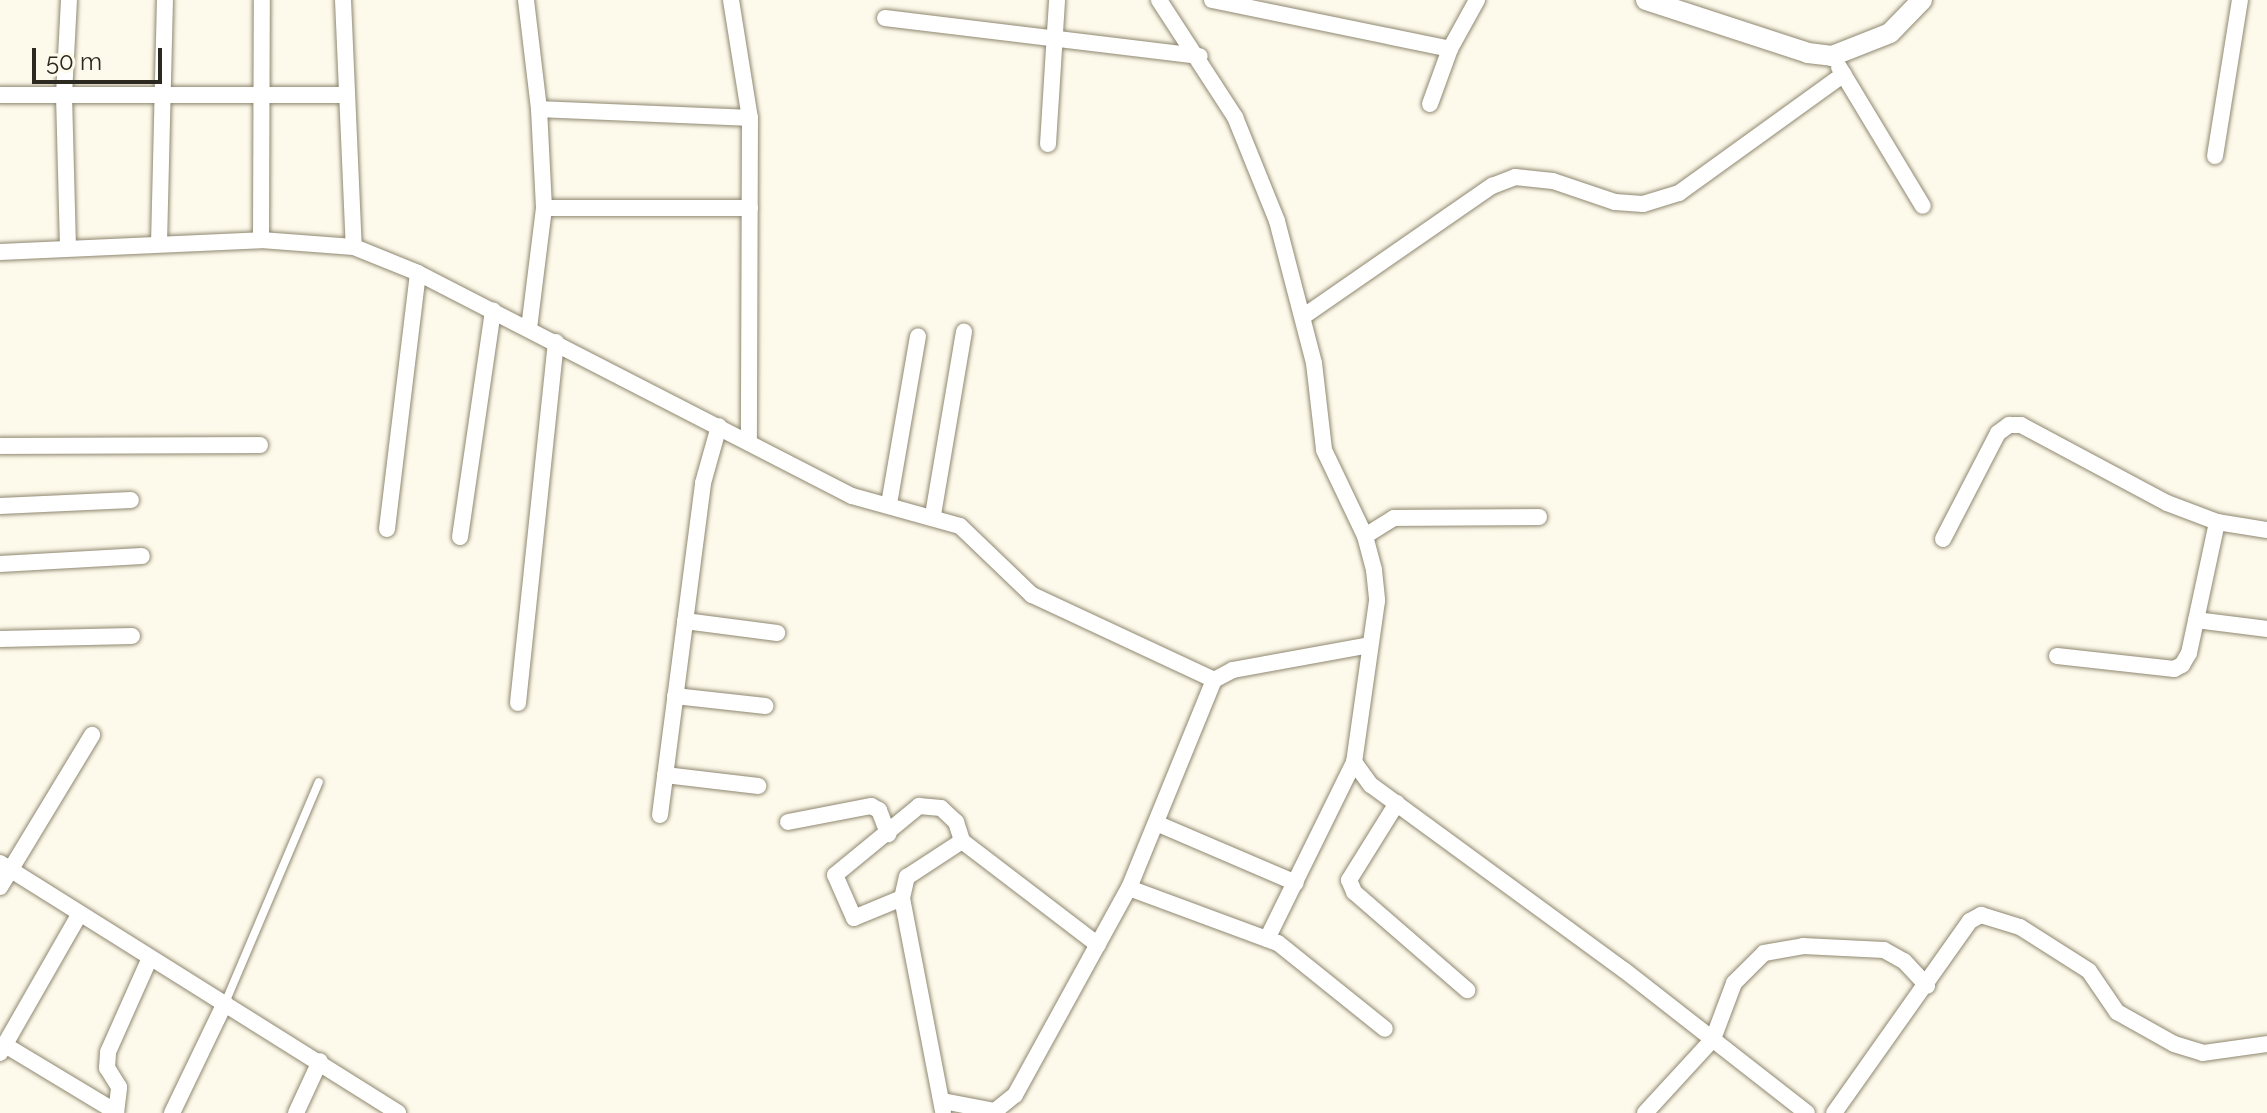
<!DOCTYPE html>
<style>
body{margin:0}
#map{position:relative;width:2267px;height:1113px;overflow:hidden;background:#fefaeb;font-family:Raleway,sans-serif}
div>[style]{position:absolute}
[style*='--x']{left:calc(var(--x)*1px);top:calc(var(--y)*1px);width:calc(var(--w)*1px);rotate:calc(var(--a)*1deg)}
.roads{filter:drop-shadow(0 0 2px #8e8770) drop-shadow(0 0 2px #8e8770)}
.service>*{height:8px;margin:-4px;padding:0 4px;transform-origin:4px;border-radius:4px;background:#fff}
.minor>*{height:16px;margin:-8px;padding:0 8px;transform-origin:8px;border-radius:8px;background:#fff}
.tertiary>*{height:20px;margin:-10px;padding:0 10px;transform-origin:10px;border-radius:10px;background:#fff}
span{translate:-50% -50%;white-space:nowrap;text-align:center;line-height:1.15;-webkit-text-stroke:8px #fefaeb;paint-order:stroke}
.scale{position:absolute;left:32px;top:48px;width:130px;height:36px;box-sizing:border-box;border:4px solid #2c2920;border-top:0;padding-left:10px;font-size:24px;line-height:28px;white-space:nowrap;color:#2c2920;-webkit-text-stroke:6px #fefaeb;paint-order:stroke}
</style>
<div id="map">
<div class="roads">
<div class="service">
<div style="--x:225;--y:1003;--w:240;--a:-67"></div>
</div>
<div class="minor">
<div style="--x:343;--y:0;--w:247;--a:87.5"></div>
<div style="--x:526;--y:0;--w:110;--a:83.2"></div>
<div style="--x:539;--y:109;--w:99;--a:87.1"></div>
<div style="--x:544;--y:208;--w:122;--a:97.1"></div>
<div style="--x:731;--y:0;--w:120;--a:80.9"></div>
<div style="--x:750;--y:118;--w:323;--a:90.2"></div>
<div style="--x:1159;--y:0;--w:140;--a:57"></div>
<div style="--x:1235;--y:117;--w:112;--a:68"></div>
<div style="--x:1277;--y:221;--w:147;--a:75.4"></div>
<div style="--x:1314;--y:363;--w:88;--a:83.4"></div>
<div style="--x:1324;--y:450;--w:95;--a:64.5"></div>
<div style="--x:1365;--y:536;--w:35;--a:75"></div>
<div style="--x:1374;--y:570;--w:31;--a:84"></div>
<div style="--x:1377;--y:601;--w:163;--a:98.1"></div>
<div style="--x:1354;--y:762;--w:29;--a:54"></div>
<div style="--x:1371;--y:785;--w:313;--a:36.2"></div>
<div style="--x:1624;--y:970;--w:232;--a:38"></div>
<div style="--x:1212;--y:0;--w:243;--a:11.6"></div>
<div style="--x:885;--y:18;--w:317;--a:6.9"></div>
<div style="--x:1839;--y:67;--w:162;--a:58.9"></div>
<div style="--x:0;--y:95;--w:343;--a:0"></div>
<div style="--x:1430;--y:104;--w:59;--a:-70"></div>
<div style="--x:1450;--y:49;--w:56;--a:-61.1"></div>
<div style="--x:539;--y:109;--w:211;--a:2.4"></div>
<div style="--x:1048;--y:144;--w:144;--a:-86.4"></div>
<div style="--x:2215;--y:156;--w:158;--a:-80.9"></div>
<div style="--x:544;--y:208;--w:206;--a:0"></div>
<div style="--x:261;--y:240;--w:240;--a:-89.8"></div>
<div style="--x:159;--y:244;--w:244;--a:-88.6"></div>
<div style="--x:68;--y:248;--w:153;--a:-91.5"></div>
<div style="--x:64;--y:95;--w:95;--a:-87"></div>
<div style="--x:0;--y:252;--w:261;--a:-2.6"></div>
<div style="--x:261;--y:240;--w:93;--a:4.3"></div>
<div style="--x:354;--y:247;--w:69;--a:22.1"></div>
<div style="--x:418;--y:273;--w:488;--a:27.2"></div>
<div style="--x:852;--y:496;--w:112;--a:15.5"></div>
<div style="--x:960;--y:526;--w:100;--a:43.8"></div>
<div style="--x:1032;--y:595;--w:201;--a:25"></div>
<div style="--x:1304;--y:316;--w:229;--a:-34.7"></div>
<div style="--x:1492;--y:186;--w:25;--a:-21"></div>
<div style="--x:1515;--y:177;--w:38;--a:6"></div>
<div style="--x:1553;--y:181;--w:65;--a:18.7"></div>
<div style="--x:1615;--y:202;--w:28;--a:4"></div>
<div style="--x:1643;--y:204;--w:38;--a:-17"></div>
<div style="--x:1679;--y:193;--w:203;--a:-35.8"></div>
<div style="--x:0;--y:446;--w:260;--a:-0.2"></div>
<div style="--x:889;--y:504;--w:170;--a:-80.2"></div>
<div style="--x:0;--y:506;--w:131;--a:-2.6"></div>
<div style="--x:933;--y:515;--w:186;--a:-80.4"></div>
<div style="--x:387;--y:529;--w:258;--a:-83.1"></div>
<div style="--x:1365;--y:536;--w:34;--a:-32"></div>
<div style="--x:1394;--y:518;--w:145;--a:-0.4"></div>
<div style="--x:460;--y:537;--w:229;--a:-81.7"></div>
<div style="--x:1943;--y:539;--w:119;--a:-62.6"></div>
<div style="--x:1998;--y:433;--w:14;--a:-36"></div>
<div style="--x:2009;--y:425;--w:12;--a:0"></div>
<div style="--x:2021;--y:425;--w:166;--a:28.1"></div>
<div style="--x:2167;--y:503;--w:53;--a:20.8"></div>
<div style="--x:2217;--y:522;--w:51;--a:9.1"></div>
<div style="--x:0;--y:564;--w:142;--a:-3.2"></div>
<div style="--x:2196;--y:620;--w:72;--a:7.2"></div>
<div style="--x:685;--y:621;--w:93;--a:7.4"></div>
<div style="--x:0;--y:639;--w:132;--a:-1.3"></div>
<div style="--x:2057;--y:656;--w:118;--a:6.3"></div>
<div style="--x:2174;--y:669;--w:9;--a:-27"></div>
<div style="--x:2182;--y:665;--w:14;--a:-60"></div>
<div style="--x:2189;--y:653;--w:134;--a:-77.9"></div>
<div style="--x:675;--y:696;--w:91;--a:6.3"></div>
<div style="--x:518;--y:703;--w:363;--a:-84"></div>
<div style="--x:665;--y:775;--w:94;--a:6.7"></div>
<div style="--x:1397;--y:803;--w:91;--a:121.9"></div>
<div style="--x:1349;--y:880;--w:13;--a:67"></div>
<div style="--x:1354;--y:892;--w:150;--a:40.9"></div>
<div style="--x:660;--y:815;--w:335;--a:-82.6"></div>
<div style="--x:703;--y:483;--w:59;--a:-74.3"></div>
<div style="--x:788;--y:822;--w:85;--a:-10.9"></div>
<div style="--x:871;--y:806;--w:9;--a:27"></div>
<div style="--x:879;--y:810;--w:26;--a:69"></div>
<div style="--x:1156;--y:823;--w:152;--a:23.2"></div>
<div style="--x:0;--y:863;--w:470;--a:32.1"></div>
<div style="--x:0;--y:887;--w:178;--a:-58.8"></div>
<div style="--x:1129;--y:888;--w:159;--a:20.3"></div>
<div style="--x:1278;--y:943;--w:137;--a:38.8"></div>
<div style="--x:902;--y:898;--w:52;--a:157.4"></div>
<div style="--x:854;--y:918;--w:47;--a:-113.8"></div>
<div style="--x:835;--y:875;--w:109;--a:-39.4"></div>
<div style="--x:919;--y:806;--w:22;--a:5"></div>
<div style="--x:941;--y:808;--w:21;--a:43"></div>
<div style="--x:956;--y:822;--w:20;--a:72"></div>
<div style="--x:1267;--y:939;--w:197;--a:-63.8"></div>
<div style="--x:5;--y:1045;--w:130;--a:31.1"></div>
<div style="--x:0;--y:1053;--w:159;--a:-60.2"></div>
<div style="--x:943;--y:1101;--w:53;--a:10.9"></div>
<div style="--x:995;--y:1111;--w:26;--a:-39"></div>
<div style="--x:1015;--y:1095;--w:236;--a:-61.2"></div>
<div style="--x:1129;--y:888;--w:225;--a:-67.8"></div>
<div style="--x:1214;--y:680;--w:21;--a:-28"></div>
<div style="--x:1233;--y:670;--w:139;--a:-10.3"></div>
<div style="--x:943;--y:1111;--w:217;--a:-100.9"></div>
<div style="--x:902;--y:898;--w:22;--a:-77"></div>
<div style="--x:907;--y:877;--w:66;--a:-33.2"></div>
<div style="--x:962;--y:841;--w:171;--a:37.4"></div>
<div style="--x:116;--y:1113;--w:26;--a:-83"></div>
<div style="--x:119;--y:1087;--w:22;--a:-122"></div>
<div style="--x:107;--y:1068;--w:16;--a:-86"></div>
<div style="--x:108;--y:1052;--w:101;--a:-66"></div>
<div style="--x:172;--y:1113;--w:122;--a:-64.3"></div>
<div style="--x:296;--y:1113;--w:57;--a:-65.2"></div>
<div style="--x:1645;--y:1113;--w:100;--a:-47.4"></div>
<div style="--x:1713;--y:1039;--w:60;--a:-69.4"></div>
<div style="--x:1734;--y:983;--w:42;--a:-45"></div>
<div style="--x:1764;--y:953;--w:40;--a:-10"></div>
<div style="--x:1803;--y:946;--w:81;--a:2.8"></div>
<div style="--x:1884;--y:950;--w:23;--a:29"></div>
<div style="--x:1904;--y:961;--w:34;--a:47"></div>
<div style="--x:1834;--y:1113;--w:235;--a:-54.7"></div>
<div style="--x:1970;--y:921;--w:13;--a:-29"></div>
<div style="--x:1981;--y:915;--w:41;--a:17.1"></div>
<div style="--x:2020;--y:927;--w:82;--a:32.5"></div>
<div style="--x:2089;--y:971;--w:50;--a:55.7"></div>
<div style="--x:2117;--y:1012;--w:65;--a:29.3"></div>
<div style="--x:2174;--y:1044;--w:30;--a:17"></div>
<div style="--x:2203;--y:1053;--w:65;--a:-8"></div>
</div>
<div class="tertiary">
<div style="--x:1646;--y:0;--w:170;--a:18.1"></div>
<div style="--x:1808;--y:53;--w:24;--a:7"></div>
<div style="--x:1832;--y:56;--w:62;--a:-21.6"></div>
<div style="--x:1890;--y:33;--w:46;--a:-45.9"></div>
</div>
</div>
<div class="scale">50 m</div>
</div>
